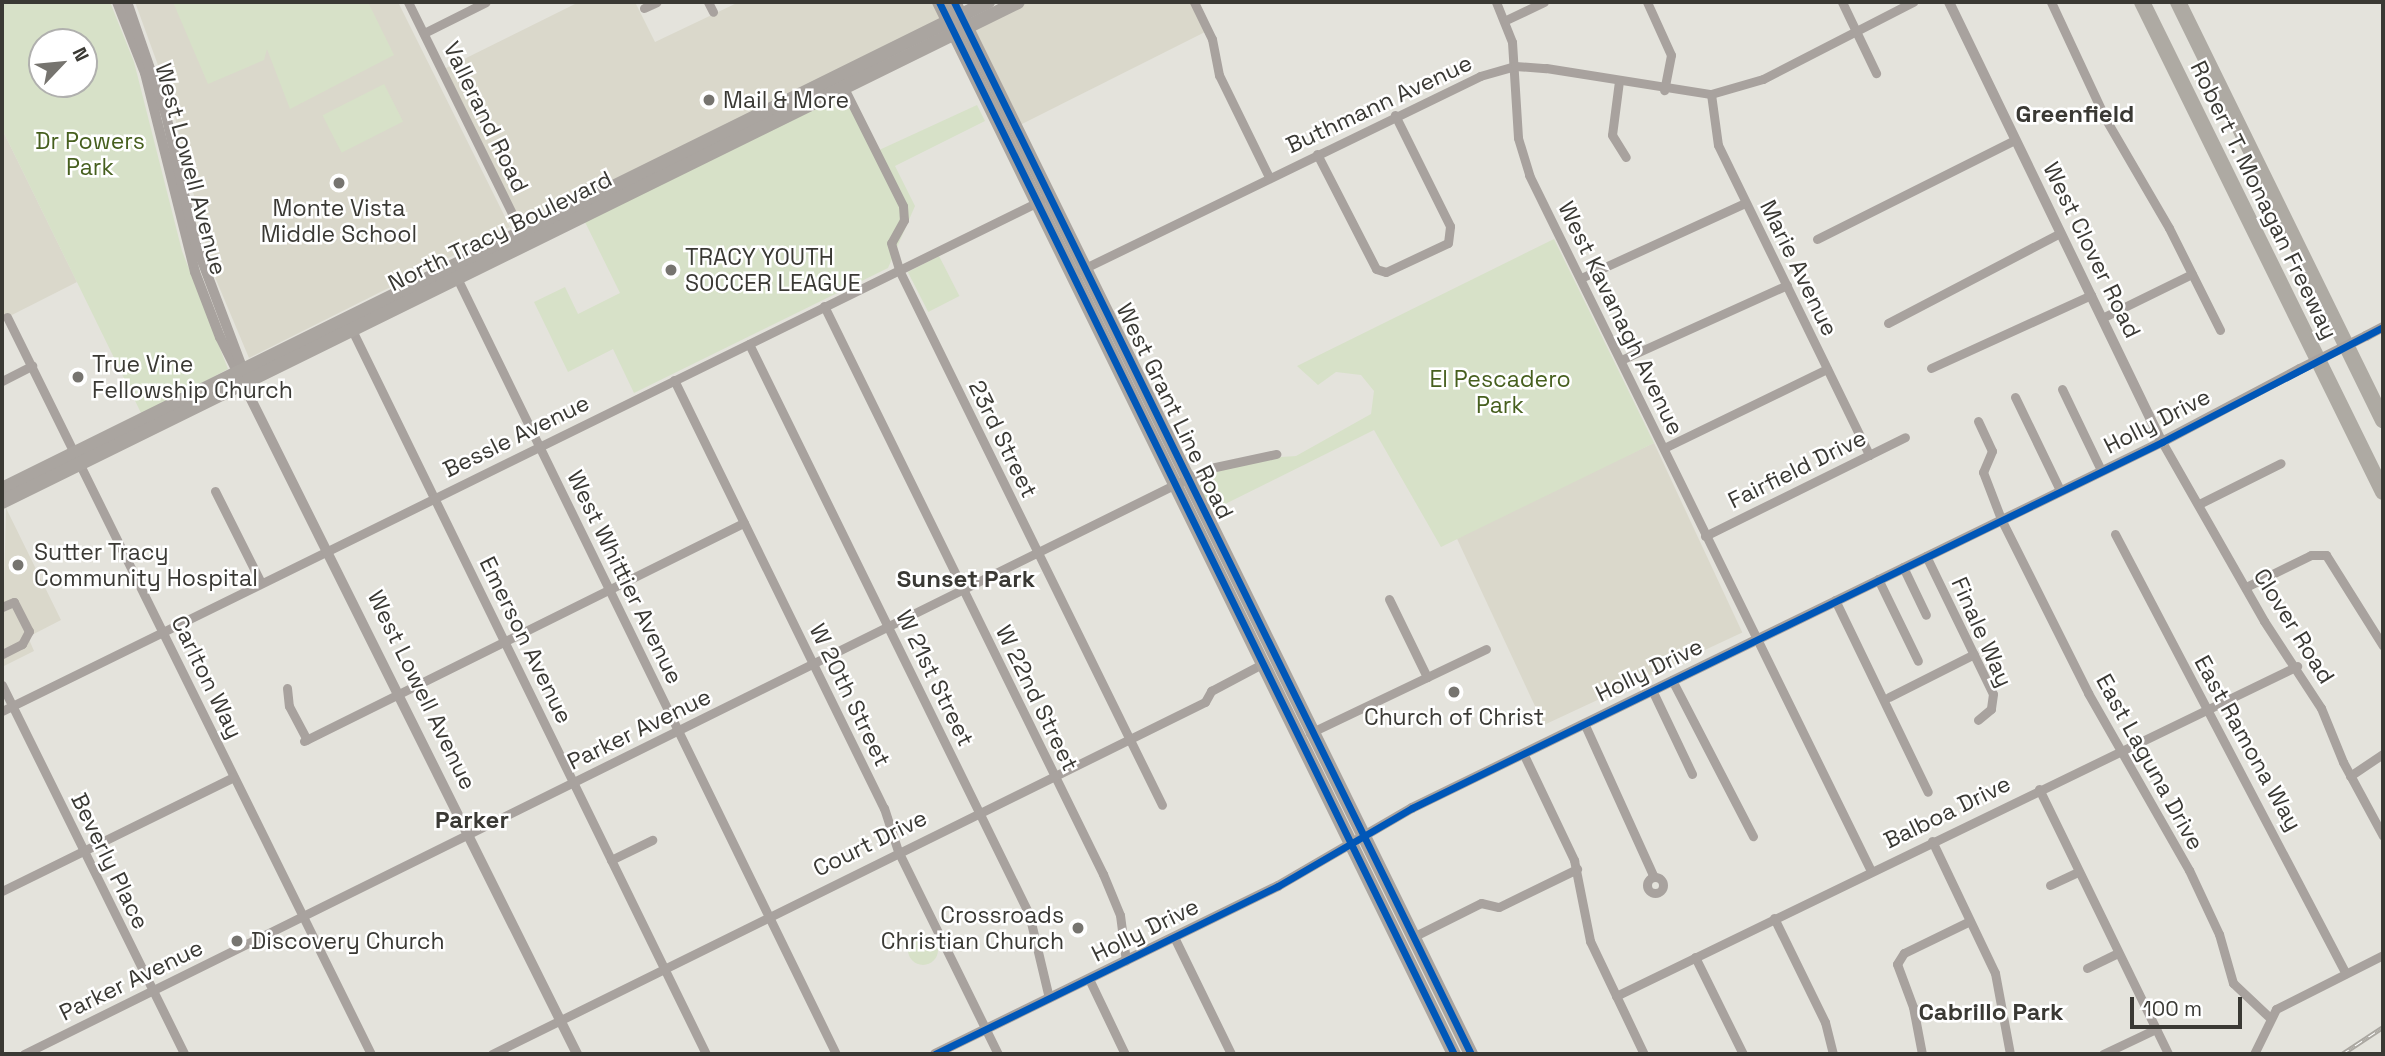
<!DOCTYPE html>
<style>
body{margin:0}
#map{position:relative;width:2385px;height:1056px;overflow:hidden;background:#e4e3dc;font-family:"Space Grotesk",sans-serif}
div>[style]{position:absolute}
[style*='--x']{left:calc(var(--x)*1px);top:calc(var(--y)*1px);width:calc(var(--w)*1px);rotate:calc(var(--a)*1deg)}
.built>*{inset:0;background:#dad8cb;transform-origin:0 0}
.green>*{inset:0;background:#d7e1c8;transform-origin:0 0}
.round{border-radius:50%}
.stream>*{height:2.5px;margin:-1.25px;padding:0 1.25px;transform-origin:1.25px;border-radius:1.25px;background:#9dbacf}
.minor>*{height:9px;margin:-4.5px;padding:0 4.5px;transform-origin:4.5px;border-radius:4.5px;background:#a8a29e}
.minor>.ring{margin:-4.5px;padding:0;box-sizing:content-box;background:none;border:9px solid #a8a29e;border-radius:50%}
.tertiary>*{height:10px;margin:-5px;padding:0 5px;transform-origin:5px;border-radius:5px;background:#a8a29e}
.primary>*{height:14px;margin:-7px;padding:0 7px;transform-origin:7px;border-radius:7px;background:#aaa5a0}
.motorway>*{height:16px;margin:-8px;padding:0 8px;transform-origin:8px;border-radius:8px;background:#aeaaa3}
.rail>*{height:5px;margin-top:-2.5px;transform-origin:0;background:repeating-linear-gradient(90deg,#fff 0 8px,#aaa7a1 0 16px);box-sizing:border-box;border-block:2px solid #aaa7a1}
.tertiary-bridge>*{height:10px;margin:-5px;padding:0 5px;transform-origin:5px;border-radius:5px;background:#a8a29e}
.cycleway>*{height:7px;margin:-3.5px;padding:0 3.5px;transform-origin:3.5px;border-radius:3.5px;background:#0057b8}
.dots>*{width:19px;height:19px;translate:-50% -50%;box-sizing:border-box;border:4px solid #fff;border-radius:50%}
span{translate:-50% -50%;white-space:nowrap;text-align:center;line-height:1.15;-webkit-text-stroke:5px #fff;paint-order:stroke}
.poi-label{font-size:23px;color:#3a3934}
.left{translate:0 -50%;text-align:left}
.right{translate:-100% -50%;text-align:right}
.street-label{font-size:23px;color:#3a3934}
.park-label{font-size:23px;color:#465f1e}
.neighbourhood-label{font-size:24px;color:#3a3934;font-weight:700}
.frame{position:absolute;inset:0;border:4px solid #3a3934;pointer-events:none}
.north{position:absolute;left:28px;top:28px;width:70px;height:70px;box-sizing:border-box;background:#fff;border:2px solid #b0b0ae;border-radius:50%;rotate:64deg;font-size:19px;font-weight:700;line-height:28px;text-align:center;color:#3a3934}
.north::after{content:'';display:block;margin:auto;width:24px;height:32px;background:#76746f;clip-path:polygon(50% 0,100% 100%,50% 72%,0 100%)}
.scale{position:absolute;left:2130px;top:997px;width:112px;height:32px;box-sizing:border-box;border:4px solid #3a3934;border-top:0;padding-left:9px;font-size:21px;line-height:24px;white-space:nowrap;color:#3a3934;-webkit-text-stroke:5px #fff;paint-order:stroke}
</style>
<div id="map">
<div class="built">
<div style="clip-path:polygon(135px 2px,398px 2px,510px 227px,249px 358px,212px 270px,171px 101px)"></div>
<div style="clip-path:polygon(579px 2px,635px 2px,655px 42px,739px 2px,934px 2px,942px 18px,522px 227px,444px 69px)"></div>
<div style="clip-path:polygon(1026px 2px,1190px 2px,1205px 32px,1018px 126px,971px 27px)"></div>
<div style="clip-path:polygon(2px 129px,77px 282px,2px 320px)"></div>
<div style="left:1654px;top:443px;width:209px;height:219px;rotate:65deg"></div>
<div style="clip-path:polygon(6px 508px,61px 620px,28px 637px,34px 651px,2px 667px)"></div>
</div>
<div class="green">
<div style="clip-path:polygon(evenodd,2px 2px,110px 2px,134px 62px,182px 251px,228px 369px,142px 415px,2px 129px,2px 2px,42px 42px,84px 42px,84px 84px,42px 84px,42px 42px)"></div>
<div style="clip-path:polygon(173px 2px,368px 2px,394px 55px,290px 109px,267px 49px,264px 60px,208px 84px)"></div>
<div style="left:384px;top:84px;width:42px;height:69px;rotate:63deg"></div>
<div style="clip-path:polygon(841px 95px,851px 95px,877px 151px,977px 105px,985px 121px,895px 166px,915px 206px,888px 268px,634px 393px,613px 349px,568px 372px,534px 302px,565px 287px,578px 314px,620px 293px,584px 220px)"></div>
<div style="clip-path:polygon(1554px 239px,1654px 443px,1441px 547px,1374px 430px,1211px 511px,1199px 486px,1203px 473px,1251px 459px,1296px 456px,1371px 414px,1374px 391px,1361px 375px,1336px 372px,1318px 385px,1297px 366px)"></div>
<div style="left:939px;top:256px;width:45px;height:35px;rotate:63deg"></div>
<div class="round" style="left:908px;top:935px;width:30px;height:30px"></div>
</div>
<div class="stream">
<div style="--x:2382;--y:1054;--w:1;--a:0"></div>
</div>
<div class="minor">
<div style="--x:408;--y:2;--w:261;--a:63.8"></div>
<div style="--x:708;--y:2;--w:11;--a:63"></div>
<div style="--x:1194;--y:2;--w:41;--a:64.1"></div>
<div style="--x:1212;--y:39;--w:37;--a:79"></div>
<div style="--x:1219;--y:75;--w:114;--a:63.9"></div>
<div style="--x:1496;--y:2;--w:43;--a:68.2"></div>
<div style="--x:1512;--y:42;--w:96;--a:86.4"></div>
<div style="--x:1518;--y:138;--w:39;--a:73"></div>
<div style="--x:1529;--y:175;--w:775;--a:63.83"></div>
<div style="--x:1647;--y:2;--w:58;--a:65.6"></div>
<div style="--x:1671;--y:55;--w:36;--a:101"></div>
<div style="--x:1842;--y:2;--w:79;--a:64.4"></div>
<div style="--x:2051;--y:2;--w:128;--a:65"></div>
<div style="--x:2105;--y:118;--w:127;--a:59.8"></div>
<div style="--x:2169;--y:228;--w:114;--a:63.4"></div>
<div style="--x:644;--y:8;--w:14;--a:-25"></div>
<div style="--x:1506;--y:20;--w:42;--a:-25.3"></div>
<div style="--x:424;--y:33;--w:69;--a:-26.6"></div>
<div style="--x:1619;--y:81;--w:54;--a:97.4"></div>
<div style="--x:1612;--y:135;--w:26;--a:58"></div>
<div style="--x:843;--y:86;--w:134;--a:63.4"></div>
<div style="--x:903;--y:206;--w:14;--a:86"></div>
<div style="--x:904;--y:220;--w:26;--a:119"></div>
<div style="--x:891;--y:243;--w:28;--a:73"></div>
<div style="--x:899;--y:270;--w:596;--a:63.82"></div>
<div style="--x:1711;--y:94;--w:51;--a:82.2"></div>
<div style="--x:1718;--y:145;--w:345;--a:64"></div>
<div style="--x:1317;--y:154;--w:129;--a:62.8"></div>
<div style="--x:1376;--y:269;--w:10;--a:17"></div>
<div style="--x:1386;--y:272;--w:68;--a:-25.1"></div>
<div style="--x:1448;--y:243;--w:17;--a:-83"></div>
<div style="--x:1450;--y:226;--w:124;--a:-116.4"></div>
<div style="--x:1817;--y:239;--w:221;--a:-26.6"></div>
<div style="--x:1081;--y:270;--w:444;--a:-25.9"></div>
<div style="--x:1480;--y:76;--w:36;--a:-16"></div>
<div style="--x:1515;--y:66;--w:31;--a:4"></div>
<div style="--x:1546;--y:68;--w:167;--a:9"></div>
<div style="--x:1711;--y:94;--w:54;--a:-16.1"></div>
<div style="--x:1763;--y:79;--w:169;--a:-27.2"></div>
<div style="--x:456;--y:276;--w:866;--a:63.97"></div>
<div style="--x:1581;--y:278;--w:180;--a:-24.6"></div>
<div style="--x:824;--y:306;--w:633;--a:63.84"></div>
<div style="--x:1103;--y:874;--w:44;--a:67.5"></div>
<div style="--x:1120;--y:915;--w:46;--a:82.6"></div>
<div style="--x:7;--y:317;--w:822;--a:63.72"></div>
<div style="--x:2102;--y:318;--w:100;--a:-26.1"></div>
<div style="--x:1888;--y:323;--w:194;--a:-27.6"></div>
<div style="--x:350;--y:326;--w:810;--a:63.94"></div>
<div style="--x:749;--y:344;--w:635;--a:63.84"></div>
<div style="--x:1029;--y:914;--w:86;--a:76.6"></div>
<div style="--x:1621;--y:360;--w:182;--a:-24.3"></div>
<div style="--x:1931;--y:368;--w:176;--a:-24.5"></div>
<div style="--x:674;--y:380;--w:477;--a:63.9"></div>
<div style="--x:884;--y:808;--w:45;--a:72"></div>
<div style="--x:898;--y:851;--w:226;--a:63.8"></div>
<div style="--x:2;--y:381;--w:34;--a:-27"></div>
<div style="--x:2062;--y:389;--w:90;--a:64.3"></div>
<div style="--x:2015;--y:397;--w:103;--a:64.2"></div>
<div style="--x:1978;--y:421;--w:33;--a:65"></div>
<div style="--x:1992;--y:451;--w:23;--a:113"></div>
<div style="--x:1983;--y:472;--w:50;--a:69"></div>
<div style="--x:2001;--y:519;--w:195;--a:63.4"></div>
<div style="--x:2088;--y:693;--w:204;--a:60.3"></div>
<div style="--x:2189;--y:870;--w:71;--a:64.9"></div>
<div style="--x:2219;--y:934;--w:51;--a:74.1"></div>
<div style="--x:2233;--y:983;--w:50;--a:43.4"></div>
<div style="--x:2162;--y:442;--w:206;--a:60.3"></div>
<div style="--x:2264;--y:621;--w:104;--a:56.8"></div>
<div style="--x:2321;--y:708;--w:58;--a:67.8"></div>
<div style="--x:2343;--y:762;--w:84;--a:61.6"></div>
<div style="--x:1664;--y:448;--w:181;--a:-25.9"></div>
<div style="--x:215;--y:491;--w:103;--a:63.4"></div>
<div style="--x:2201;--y:503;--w:89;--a:-26.6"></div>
<div style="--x:2115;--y:534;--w:496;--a:62.3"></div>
<div style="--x:1705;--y:536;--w:223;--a:-26.3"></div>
<div style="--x:1926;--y:556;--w:153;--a:64.1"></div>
<div style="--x:1993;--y:694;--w:15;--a:98"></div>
<div style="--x:1991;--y:709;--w:17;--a:140"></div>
<div style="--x:1903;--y:567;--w:53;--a:64.4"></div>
<div style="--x:1878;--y:579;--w:91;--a:64"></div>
<div style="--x:2246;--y:587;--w:72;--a:-26.2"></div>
<div style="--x:2311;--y:555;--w:15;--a:0"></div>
<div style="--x:2326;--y:555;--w:107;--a:57.9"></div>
<div style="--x:1389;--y:599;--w:87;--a:64"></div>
<div style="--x:1835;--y:600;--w:213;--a:64.2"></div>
<div style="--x:2;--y:607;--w:13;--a:-23"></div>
<div style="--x:14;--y:602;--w:33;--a:63"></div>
<div style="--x:29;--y:631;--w:15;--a:118"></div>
<div style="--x:22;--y:644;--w:22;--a:153"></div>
<div style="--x:1672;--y:680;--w:176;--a:62.6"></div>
<div style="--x:2;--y:685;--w:411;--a:63.7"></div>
<div style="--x:287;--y:688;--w:18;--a:84"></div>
<div style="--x:289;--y:706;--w:38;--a:62"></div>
<div style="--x:1652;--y:690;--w:93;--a:64.5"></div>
<div style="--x:1889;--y:697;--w:95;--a:-26.8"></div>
<div style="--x:2;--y:711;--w:1157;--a:-26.17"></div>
<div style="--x:1584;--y:723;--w:169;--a:65.6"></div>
<div style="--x:1310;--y:733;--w:195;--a:-25.5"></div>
<div style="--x:304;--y:741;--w:491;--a:-26.4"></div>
<div style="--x:1523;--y:753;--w:119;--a:64.5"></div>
<div style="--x:1574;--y:860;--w:83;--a:78.8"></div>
<div style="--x:1590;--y:941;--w:125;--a:64.5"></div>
<div style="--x:2350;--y:776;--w:40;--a:-34"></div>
<div style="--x:2039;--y:789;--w:295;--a:64"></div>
<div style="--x:1932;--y:841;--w:146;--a:64.5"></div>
<div style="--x:1995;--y:973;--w:82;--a:79.5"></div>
<div style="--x:611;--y:860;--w:46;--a:-26"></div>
<div class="ring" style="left:1647px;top:877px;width:7px;height:7px"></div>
<div style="--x:2050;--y:885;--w:31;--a:-25"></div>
<div style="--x:2;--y:891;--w:258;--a:-26.2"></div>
<div style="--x:1774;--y:918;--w:116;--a:63.9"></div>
<div style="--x:1825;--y:1022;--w:33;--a:76"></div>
<div style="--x:1174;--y:937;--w:130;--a:64"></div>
<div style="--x:1413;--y:937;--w:76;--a:-26.6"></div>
<div style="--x:1481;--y:903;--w:18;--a:13"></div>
<div style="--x:1499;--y:907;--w:87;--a:-26"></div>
<div style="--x:1695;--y:957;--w:108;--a:63.7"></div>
<div style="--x:2087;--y:968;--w:34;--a:-26"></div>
<div style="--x:1089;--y:979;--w:83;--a:64.4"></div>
<div style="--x:1616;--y:996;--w:757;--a:-25.85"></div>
<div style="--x:24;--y:1054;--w:1319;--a:-26.33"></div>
<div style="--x:1206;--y:469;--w:72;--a:-12.1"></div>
<div style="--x:492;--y:1054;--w:795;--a:-26.28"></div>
<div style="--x:1205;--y:702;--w:13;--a:-61"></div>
<div style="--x:1211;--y:691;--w:58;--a:-27.9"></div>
<div style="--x:1922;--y:1054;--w:48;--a:-100.8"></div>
<div style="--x:1913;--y:1007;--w:46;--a:-110.4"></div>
<div style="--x:1897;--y:964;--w:13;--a:-58"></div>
<div style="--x:1904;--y:953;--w:73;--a:-25.9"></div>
<div style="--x:2103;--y:1054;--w:59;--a:-25.3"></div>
<div style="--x:2254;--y:1054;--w:50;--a:-63.9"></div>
<div style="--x:2276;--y:1009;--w:120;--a:-26.8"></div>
</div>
<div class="tertiary">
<div style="--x:117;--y:2;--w:76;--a:68.5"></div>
<div style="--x:145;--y:73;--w:205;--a:75.9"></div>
<div style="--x:195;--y:272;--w:70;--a:69"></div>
<div style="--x:220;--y:337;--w:801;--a:63.53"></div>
<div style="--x:127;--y:2;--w:120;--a:71"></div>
<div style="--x:166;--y:115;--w:130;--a:77.1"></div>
<div style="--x:195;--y:242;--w:142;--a:69.4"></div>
<div style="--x:1949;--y:2;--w:489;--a:64.2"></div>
<div style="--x:2366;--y:336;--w:19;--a:-28"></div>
<div style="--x:935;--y:1054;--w:382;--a:-26.1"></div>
<div style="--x:1278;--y:886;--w:155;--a:-30.2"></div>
<div style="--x:1412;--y:808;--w:835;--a:-26.01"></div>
<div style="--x:2162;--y:442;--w:156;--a:-27.9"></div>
</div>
<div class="primary">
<div style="--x:939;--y:2;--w:1171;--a:63.92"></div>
<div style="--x:954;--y:2;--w:1172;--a:63.83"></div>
<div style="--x:2;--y:489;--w:1100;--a:-26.29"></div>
<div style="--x:2;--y:502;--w:1132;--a:-26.2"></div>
</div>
<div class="motorway">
<div style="--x:2142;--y:2;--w:546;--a:63.81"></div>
<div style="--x:2178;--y:2;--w:466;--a:63.9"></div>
</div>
<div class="rail">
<div style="--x:2342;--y:1054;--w:49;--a:-33.4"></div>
</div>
<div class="tertiary-bridge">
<div style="--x:2300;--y:369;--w:74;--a:-26.6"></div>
</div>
<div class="cycleway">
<div style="--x:939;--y:2;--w:1171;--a:63.92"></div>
<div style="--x:954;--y:2;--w:1172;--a:63.83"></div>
<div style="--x:935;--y:1054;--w:382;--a:-26.1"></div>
<div style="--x:1278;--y:886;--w:155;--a:-30.2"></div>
<div style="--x:1412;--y:808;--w:835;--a:-26.01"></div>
<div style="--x:2162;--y:442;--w:249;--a:-27.5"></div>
</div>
<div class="dots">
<div style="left:709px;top:100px;background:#76746f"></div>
<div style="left:339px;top:183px;background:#76746f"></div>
<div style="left:671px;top:270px;background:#76746f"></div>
<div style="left:78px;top:377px;background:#76746f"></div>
<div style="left:18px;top:565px;background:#76746f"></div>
<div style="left:1454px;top:692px;background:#76746f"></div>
<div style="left:1078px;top:928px;background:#76746f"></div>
<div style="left:237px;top:941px;background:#76746f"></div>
</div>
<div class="poi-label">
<span class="left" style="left:723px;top:100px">Mail &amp; More</span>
<span style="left:339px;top:221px">Monte Vista<br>Middle School</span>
<span class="left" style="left:685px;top:270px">TRACY YOUTH<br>SOCCER LEAGUE</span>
<span class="left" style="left:92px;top:377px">True Vine<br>Fellowship Church</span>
<span class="left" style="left:34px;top:565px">Sutter Tracy<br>Community Hospital</span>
<span style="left:1454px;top:717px">Church of Christ</span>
<span class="right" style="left:1064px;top:928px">Crossroads<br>Christian Church</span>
<span class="left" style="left:251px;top:941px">Discovery Church</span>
</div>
<div class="street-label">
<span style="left:1379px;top:104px;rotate:-25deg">Buthmann Avenue</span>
<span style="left:486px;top:117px;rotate:64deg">Vallerand Road</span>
<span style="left:191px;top:169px;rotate:75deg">West Lowell Avenue</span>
<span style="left:2264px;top:200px;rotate:64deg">Robert T. Monagan Freeway</span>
<span style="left:500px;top:231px;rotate:-26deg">North Tracy Boulevard</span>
<span style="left:2092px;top:250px;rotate:64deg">West Clover Road</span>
<span style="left:1799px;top:268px;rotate:64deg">Marie Avenue</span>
<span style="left:1621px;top:318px;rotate:64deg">West Kavanagh Avenue</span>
<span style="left:1175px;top:411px;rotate:64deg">West Grant Line Road</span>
<span style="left:2157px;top:421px;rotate:-27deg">Holly Drive</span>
<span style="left:516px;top:436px;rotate:-26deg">Bessle Avenue</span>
<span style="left:1003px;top:439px;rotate:64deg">23rd Street</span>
<span style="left:1797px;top:469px;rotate:-26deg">Fairfield Drive</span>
<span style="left:625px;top:577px;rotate:64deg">West Whittier Avenue</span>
<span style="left:2294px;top:626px;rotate:58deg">Clover Road</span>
<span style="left:1982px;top:632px;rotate:66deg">Finale Way</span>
<span style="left:526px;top:640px;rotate:64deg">Emerson Avenue</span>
<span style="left:1649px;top:670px;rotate:-26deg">Holly Drive</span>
<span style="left:207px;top:677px;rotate:64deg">Carlton Way</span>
<span style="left:935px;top:678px;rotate:64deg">W 21st Street</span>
<span style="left:422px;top:690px;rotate:64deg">West Lowell Avenue</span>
<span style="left:850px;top:695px;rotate:64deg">W 20th Street</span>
<span style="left:1037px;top:698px;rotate:64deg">W 22nd Street</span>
<span style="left:639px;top:729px;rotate:-26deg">Parker Avenue</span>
<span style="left:2248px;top:743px;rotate:61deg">East Ramona Way</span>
<span style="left:2150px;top:762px;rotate:61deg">East Laguna Drive</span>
<span style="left:1947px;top:812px;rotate:-26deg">Balboa Drive</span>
<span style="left:870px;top:843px;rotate:-26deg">Court Drive</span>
<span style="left:110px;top:861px;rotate:64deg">Beverly Place</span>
<span style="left:1145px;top:930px;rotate:-26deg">Holly Drive</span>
<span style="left:131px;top:980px;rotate:-26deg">Parker Avenue</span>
</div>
<div class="park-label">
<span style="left:90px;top:154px">Dr Powers<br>Park</span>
<span style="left:1500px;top:392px">El Pescadero<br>Park</span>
</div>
<div class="neighbourhood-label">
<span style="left:2075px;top:114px">Greenfield</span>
<span style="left:966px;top:579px">Sunset Park</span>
<span style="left:472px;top:820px">Parker</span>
<span style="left:1991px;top:1012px">Cabrillo Park</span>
</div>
<div class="frame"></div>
<div class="north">N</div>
<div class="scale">100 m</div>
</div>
